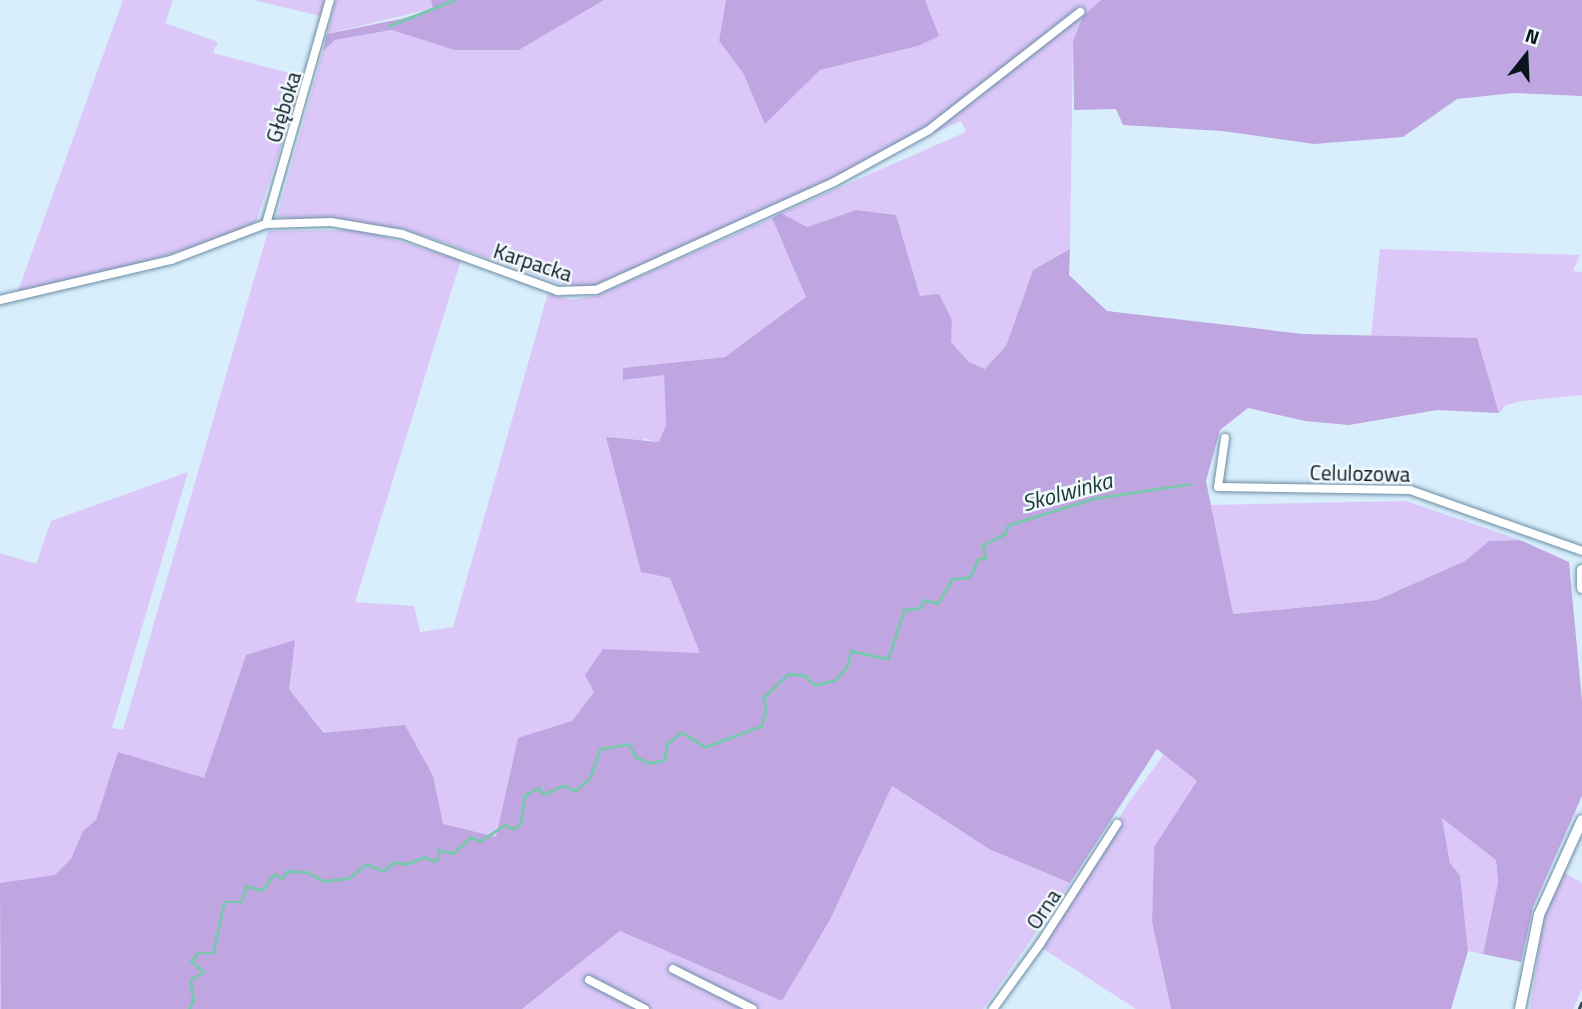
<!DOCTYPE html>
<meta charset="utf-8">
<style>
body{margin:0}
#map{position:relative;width:1582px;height:1009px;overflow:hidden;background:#d8eefc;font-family:"Titillium Web",sans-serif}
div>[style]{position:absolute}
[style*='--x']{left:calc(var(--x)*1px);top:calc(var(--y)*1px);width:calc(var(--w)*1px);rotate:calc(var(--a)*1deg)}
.green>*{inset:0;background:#dcc7f9}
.forest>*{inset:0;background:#bfa6e1}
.stream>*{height:2.5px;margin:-1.25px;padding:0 1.25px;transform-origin:1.25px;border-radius:1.25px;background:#79c7ad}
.roads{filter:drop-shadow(0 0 2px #6c8da3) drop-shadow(0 0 2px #6c8da3)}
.street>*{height:8px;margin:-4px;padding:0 4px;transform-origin:4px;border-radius:4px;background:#fff}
.secondary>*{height:10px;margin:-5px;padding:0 5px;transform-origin:5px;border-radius:5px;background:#fff}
.rail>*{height:2.5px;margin-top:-1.25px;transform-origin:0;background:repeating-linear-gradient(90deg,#3b4b54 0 12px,transparent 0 24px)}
span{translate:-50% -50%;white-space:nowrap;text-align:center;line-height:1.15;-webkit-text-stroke:5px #f1f9fd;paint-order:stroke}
.street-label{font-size:21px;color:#08151d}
.water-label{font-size:23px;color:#173b30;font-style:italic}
.north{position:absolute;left:1491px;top:21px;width:70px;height:70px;-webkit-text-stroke:5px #f1f9fd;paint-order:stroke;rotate:18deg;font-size:19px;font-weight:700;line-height:28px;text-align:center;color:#08151d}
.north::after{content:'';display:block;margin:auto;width:24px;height:32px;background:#08151d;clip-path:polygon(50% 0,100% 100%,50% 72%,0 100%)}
</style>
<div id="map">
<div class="green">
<div style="clip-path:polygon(123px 0,173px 0,165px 23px,218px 42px,213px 53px,304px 77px,256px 222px,220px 239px,142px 263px,17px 294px)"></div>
<div style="clip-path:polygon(254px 0,324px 0,320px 16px)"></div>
<div style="clip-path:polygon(336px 0,431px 0,434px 8px,327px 34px)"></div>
<div style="clip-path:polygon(604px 0,726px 0,719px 41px,743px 73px,765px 123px,820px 70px,918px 46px,938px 36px,925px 0,1101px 0,1083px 16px,1073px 41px,1070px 249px,1033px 270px,1006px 346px,986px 369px,969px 362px,951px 342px,952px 320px,920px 296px,895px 215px,856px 210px,807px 227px,781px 213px,966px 132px,961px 121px,599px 284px,578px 289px,404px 229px,277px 217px,323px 51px,335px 40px,393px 30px,454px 50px,519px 50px)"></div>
<div style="clip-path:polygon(evenodd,772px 218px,806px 297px,725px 357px,623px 368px,623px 380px,664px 374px,666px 425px,659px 443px,643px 438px,670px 578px,691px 630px,967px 497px,1210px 493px,1095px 674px,444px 1009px,0 1009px,0 553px,36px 564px,51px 521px,188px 472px,112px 728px,123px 730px,268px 231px,362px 230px,461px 260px,355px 602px,414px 606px,420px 632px,453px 627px,548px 293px,571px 300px,595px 296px,772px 218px,246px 655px,289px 689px,325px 733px,331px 733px,96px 820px,204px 778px,246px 655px)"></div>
<div style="clip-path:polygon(1380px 249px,1580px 255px,1573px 271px,1582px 272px,1582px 395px,1522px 401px,1506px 405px,1499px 413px,1477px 339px,1371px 336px)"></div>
<div style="clip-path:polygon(1406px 501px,1520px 540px,1489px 541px,1465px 561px,1377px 600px,1232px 614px,1210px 505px)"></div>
<div style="clip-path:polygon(1164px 754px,1198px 781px,1154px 847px,1152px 922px,1171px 1009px,1136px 1009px,1042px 948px,1127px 805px)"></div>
<div style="clip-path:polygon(892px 786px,989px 849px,1070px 883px,983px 1009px,522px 1009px,620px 931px,782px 1001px,831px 918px)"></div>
<div style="clip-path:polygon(1442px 817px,1496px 860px,1498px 882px,1483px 954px,1468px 951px,1460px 875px,1450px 863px)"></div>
<div style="clip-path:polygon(1563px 872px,1582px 883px,1582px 989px,1573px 1009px,1530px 1009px,1544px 915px)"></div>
</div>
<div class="forest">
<div style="clip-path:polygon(431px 0,604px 0,519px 50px,454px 50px,392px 30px,335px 40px,323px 51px,327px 34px,405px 18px,433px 8px)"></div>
<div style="clip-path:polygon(726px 0,925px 0,939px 36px,918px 46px,820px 70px,765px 124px,743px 73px,719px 41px)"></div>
<div style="clip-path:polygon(1101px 0,1582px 0,1582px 96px,1514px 93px,1457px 99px,1403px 137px,1314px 144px,1222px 131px,1123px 125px,1116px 109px,1074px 110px,1073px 41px,1083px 16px)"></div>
<div style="clip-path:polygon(856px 210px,896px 215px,920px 296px,939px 294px,952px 320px,951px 342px,969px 362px,985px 369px,1006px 346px,1033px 270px,1070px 249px,1069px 275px,1107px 311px,1303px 334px,1477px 338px,1499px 413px,1437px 410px,1349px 425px,1305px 421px,1248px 408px,1220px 430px,1206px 481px,1233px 614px,1377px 600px,1465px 561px,1489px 541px,1520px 540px,1569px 562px,1582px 701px,1582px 796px,1533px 907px,1521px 962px,1483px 954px,1498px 882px,1496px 860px,1442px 818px,1450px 863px,1460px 875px,1468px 951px,1451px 1009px,1171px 1009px,1152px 922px,1154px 847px,1197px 781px,1157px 749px,1070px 883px,989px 849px,892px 786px,831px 918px,782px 1001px,620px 931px,522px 1009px,1px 1009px,0 883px,55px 875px,71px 859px,83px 831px,96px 820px,118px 752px,204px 778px,246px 655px,295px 640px,289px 689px,324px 733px,405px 725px,433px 776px,443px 824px,496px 837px,518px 738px,572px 721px,594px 692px,585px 675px,603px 649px,700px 653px,670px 578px,641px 572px,606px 437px,659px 442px,666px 425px,664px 375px,623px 380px,623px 368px,725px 357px,806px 297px,772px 218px,781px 213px,807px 227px)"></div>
</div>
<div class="stream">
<div style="--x:389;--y:26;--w:70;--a:-21.8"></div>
<div style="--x:189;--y:1009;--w:10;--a:-66"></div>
<div style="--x:193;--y:1000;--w:20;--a:-99"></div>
<div style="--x:190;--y:980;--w:15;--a:-32"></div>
<div style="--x:203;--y:972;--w:16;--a:-137"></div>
<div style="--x:191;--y:961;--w:11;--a:-49"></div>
<div style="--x:198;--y:953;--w:15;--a:0"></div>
<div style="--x:213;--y:953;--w:52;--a:-77.8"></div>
<div style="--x:224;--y:902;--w:17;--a:0"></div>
<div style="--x:241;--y:902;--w:17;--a:-73"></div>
<div style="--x:246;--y:886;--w:16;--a:14"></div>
<div style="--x:262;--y:890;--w:20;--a:-53"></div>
<div style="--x:274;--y:874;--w:9;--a:27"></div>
<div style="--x:282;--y:878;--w:9;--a:-54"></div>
<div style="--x:287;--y:871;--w:20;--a:3"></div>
<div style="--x:307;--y:872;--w:19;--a:28"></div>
<div style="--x:324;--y:881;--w:25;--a:-7"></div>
<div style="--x:349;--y:878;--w:22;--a:-39"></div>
<div style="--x:366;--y:864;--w:18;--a:22"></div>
<div style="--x:383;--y:871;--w:15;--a:-37"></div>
<div style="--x:395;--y:862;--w:11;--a:10"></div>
<div style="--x:406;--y:864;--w:20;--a:-20"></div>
<div style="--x:425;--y:857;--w:10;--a:24"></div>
<div style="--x:434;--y:861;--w:4;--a:-27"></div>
<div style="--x:438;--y:859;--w:9;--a:-90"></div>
<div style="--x:438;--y:850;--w:15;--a:11"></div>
<div style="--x:453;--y:853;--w:24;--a:-42"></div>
<div style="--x:471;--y:837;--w:10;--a:24"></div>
<div style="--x:480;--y:841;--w:30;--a:-33"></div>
<div style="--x:505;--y:825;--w:9;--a:27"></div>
<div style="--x:513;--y:829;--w:9;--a:-36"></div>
<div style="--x:520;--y:824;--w:29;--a:-80"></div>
<div style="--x:525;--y:795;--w:15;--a:-28"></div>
<div style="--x:538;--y:788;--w:8;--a:45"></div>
<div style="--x:544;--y:794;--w:22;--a:-24"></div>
<div style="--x:564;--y:785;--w:13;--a:29"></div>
<div style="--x:575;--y:791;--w:20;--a:-41"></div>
<div style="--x:590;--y:778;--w:31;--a:-71"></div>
<div style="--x:600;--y:749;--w:29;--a:-10"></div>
<div style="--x:629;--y:744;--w:15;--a:62"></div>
<div style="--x:636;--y:757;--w:15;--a:23"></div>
<div style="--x:650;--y:763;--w:14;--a:-12"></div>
<div style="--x:664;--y:760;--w:16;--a:-79"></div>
<div style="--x:667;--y:744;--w:19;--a:-39"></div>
<div style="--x:682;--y:732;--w:27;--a:33"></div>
<div style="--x:705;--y:747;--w:60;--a:-20.6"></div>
<div style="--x:761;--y:726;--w:18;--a:-74"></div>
<div style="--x:766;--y:709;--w:11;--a:-105"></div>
<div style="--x:763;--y:698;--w:35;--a:-44"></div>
<div style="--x:788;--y:674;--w:16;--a:4"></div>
<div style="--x:804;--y:675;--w:15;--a:42"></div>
<div style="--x:815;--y:685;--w:21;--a:-14"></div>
<div style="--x:835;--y:680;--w:18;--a:-49"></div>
<div style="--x:847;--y:666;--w:16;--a:-75"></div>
<div style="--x:851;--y:651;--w:38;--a:12"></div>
<div style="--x:888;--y:659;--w:52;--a:-71.9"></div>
<div style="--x:904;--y:610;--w:16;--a:-7"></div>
<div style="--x:920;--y:608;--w:9;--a:-63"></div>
<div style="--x:924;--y:600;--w:14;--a:12"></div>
<div style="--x:938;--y:603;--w:28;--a:-60"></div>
<div style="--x:952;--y:579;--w:18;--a:-6"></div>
<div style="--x:970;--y:577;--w:20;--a:-66"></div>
<div style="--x:978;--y:559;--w:7;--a:-8"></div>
<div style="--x:985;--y:558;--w:13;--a:-99"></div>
<div style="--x:983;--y:545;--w:25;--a:-27"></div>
<div style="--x:1005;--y:534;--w:9;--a:-72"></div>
<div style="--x:1008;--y:525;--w:92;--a:-17.1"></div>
<div style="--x:1096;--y:498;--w:94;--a:-8.6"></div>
</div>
<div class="roads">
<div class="street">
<div style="--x:266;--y:224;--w:233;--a:-74.1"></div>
<div style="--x:0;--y:300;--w:176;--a:-13.2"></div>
<div style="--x:171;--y:260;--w:102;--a:-20.8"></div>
<div style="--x:266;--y:224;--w:65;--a:-1.8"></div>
<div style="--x:331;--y:222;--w:72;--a:9.6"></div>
<div style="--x:402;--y:234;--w:166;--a:20.1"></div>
<div style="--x:558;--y:291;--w:38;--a:-2"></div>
<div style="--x:596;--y:290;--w:261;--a:-24.4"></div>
<div style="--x:834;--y:182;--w:108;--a:-28.7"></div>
<div style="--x:929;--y:130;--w:192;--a:-38"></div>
<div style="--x:1225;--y:438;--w:49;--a:98.1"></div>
<div style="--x:1218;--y:487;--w:192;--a:0.9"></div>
<div style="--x:1410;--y:490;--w:182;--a:19.5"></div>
<div style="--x:673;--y:969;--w:89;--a:26.6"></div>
<div style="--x:589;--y:980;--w:63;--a:27.4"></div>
<div style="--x:993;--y:1009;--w:80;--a:-54.1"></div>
<div style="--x:1040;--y:944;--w:143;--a:-57.3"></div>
</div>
<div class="secondary">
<div style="--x:1582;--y:570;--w:18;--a:90"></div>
<div style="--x:1520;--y:1009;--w:96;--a:-78.6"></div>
<div style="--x:1539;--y:915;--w:104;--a:-65.6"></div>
</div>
</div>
<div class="rail">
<div style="--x:1579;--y:1009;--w:8;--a:-67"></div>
</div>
<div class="street-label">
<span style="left:283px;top:107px;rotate:-73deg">Głęboka</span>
<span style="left:533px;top:262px;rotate:18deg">Karpacka</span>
<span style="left:1360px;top:473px;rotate:1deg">Celulozowa</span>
<span style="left:1043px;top:909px;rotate:-56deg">Orna</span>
</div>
<div class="water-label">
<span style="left:1067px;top:492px;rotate:-15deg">Skolwinka</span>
</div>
<div class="north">N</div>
</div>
